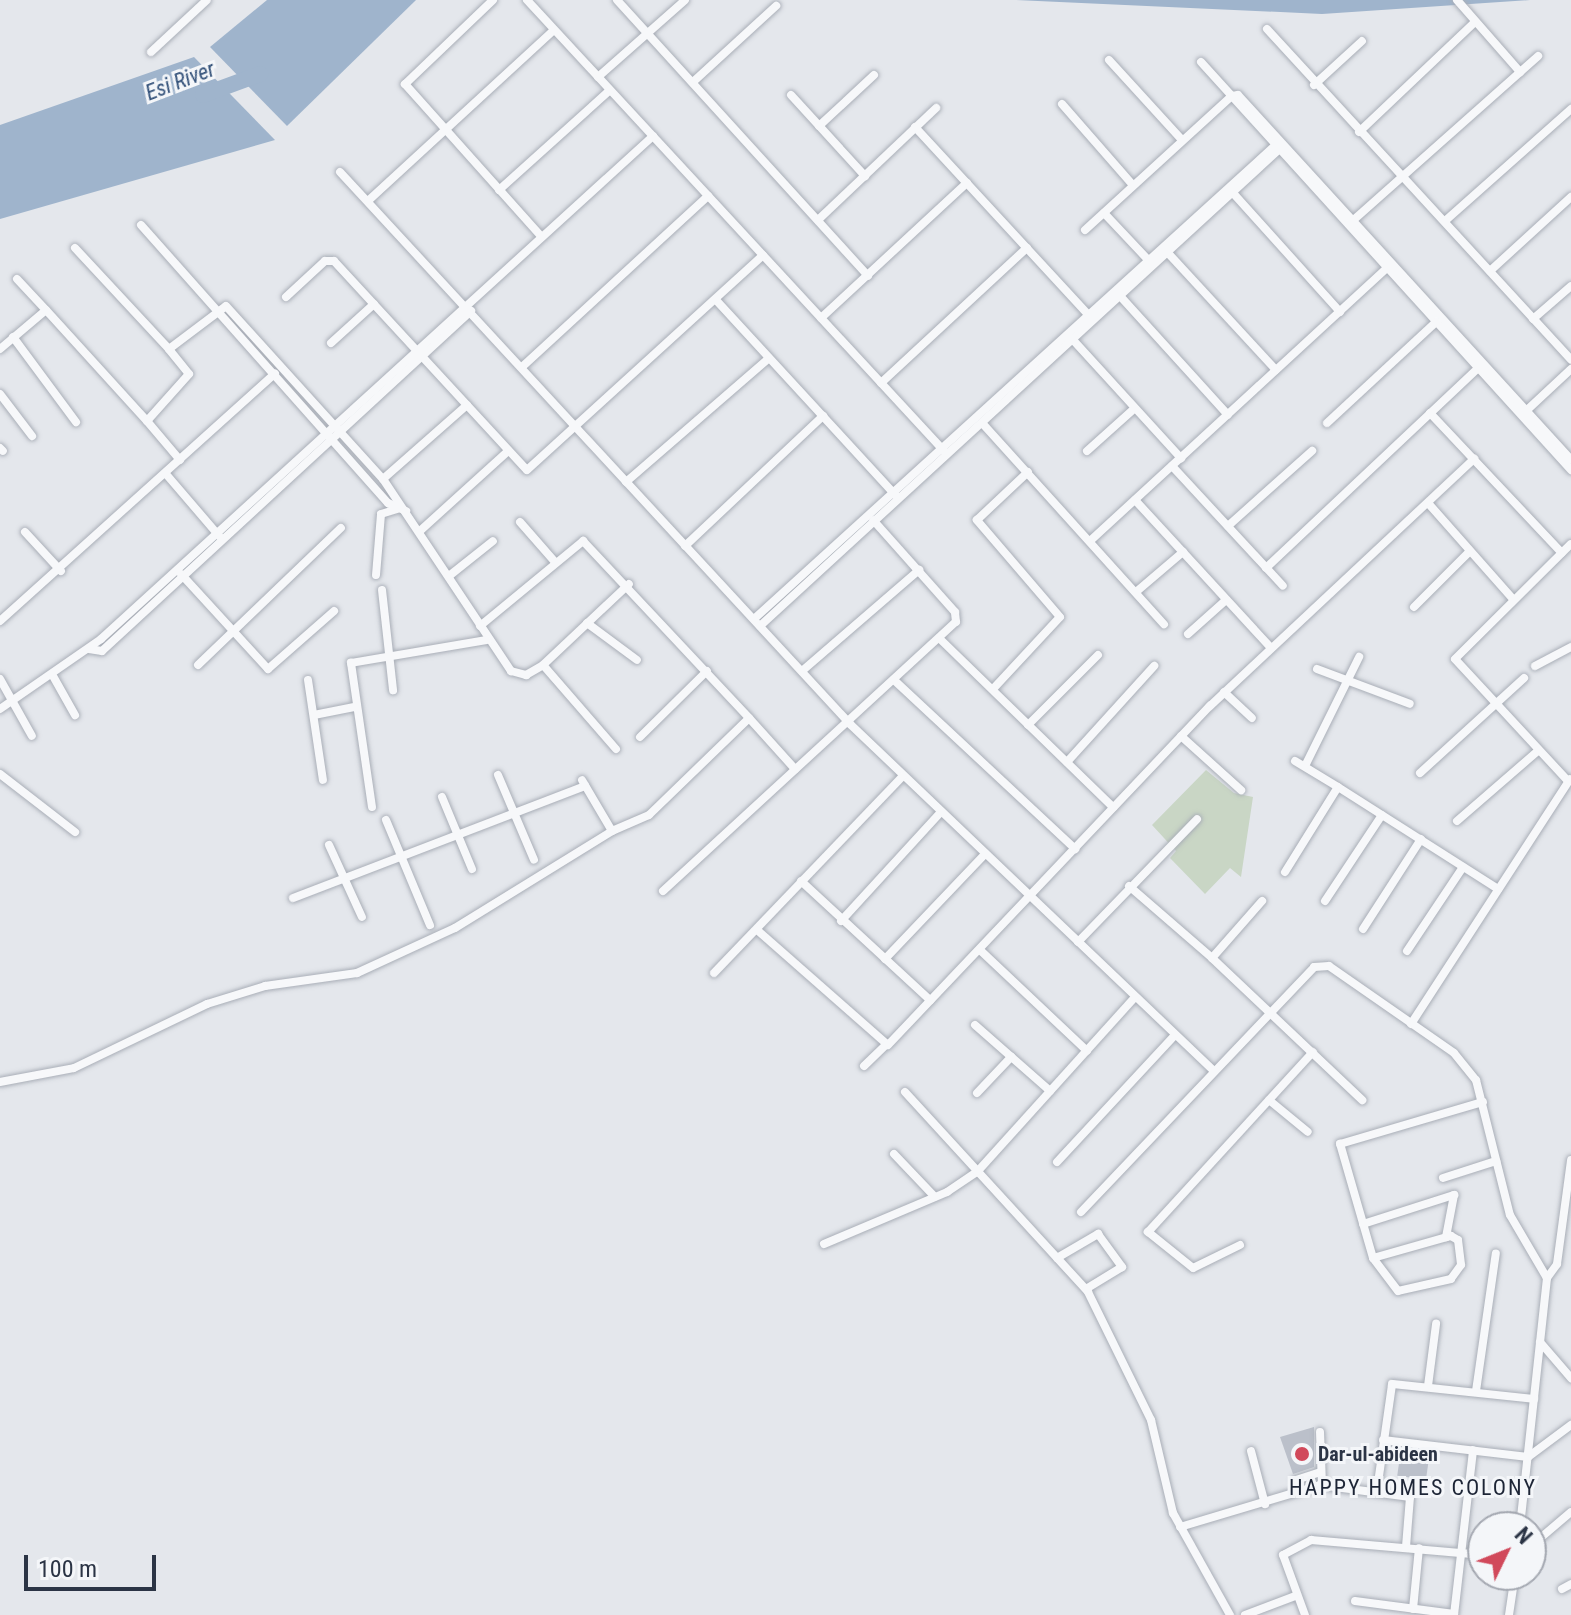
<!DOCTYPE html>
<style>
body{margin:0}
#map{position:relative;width:1571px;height:1615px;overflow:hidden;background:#e4e7ec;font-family:"Roboto Condensed",sans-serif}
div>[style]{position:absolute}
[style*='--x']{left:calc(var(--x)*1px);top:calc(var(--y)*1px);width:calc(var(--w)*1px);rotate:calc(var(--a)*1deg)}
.green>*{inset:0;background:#c9d6c5}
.water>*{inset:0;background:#9fb4cc}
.river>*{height:16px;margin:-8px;padding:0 8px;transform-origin:8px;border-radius:8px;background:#9fb4cc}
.building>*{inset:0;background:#bbc0ca;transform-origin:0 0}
.roads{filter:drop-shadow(0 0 2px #a9aeb7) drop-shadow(0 0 2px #a9aeb7)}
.street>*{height:8px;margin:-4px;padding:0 4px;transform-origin:4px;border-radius:4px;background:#f7f8fa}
.dots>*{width:22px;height:22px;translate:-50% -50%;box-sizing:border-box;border:4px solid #f4f6f9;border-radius:50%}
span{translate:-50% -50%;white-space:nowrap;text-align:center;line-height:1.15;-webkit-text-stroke:6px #f4f6f9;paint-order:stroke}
.poi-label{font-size:20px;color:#2b3445;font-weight:700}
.left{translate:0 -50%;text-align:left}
.water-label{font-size:22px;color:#34527a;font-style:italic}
.neighbourhood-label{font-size:22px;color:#1d2536;letter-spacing:2px}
.north{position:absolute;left:1467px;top:1511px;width:80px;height:80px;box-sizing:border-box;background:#f4f6f9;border:2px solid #a4a8b1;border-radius:50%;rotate:47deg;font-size:22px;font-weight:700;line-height:32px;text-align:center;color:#2b3445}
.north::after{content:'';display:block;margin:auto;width:28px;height:36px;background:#d1495b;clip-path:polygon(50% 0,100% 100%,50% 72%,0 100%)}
.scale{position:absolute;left:24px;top:1555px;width:132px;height:36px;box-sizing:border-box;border:4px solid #2b3445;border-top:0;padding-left:10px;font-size:24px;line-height:28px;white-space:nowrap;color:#2b3445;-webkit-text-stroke:6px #f4f6f9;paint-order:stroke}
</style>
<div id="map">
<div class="green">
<div style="clip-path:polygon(1206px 770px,1234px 793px,1253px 797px,1241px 877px,1230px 868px,1205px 894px,1170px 858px,1176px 851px,1152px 825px)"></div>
</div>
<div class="water">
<div style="clip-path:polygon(267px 0,416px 0,287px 126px,210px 47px)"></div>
<div style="clip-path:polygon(1016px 0,1530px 0,1322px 14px)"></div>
<div style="clip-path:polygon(194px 57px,275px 140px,0 219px,0 125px)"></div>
</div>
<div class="river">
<div style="--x:203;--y:95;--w:61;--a:-20.2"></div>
</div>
<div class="building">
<div style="clip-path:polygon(1314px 1427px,1314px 1467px,1293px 1474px,1280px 1437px)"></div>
<div style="left:1401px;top:1449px;width:29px;height:27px;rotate:8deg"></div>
</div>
<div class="roads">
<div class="street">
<div style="--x:493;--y:0;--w:122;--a:136.3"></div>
<div style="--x:405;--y:84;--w:205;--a:48.2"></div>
<div style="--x:527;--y:0;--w:616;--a:47.24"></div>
<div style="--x:617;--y:0;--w:373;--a:47.7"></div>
<div style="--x:1457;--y:0;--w:96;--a:48.8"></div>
<div style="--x:1267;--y:29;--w:449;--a:47.4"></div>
<div style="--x:151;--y:52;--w:76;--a:-42.9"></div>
<div style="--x:1109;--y:60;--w:108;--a:47.6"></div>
<div style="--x:1201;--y:62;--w:551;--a:47.8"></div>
<div style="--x:598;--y:77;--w:116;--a:-41.5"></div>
<div style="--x:693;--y:82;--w:113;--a:-42.5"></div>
<div style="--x:1314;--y:85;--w:65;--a:-42.5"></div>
<div style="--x:791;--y:95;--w:110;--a:47.6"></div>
<div style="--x:1232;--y:96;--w:6;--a:-9"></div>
<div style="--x:1238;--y:95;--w:494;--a:47.6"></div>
<div style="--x:1062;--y:104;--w:108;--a:48.8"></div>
<div style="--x:819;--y:126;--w:75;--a:-42.8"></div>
<div style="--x:915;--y:127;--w:260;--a:47.3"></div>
<div style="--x:1359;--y:132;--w:160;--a:-43.5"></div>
<div style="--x:340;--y:172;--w:752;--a:47.26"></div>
<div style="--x:850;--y:724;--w:503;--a:43.63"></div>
<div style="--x:499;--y:190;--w:149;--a:-42"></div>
<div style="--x:1233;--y:193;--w:160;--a:48"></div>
<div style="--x:369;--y:200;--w:251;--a:-42.6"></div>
<div style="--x:1104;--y:213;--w:66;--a:46.8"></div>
<div style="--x:818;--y:220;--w:163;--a:-43.5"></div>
<div style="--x:1445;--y:221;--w:169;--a:-41.6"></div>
<div style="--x:1349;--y:224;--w:253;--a:-41.6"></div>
<div style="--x:141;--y:225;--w:372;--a:48.4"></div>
<div style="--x:388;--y:503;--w:20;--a:24"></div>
<div style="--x:1085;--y:230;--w:199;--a:-42.4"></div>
<div style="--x:75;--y:248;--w:138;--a:47.1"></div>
<div style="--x:1168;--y:253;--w:159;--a:47.3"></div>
<div style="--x:1490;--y:271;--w:110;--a:-42.4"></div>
<div style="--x:17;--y:279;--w:42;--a:46.9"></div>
<div style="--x:286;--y:297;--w:53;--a:-42.7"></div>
<div style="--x:325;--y:261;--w:9;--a:0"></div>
<div style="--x:334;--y:261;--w:284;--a:47.3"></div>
<div style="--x:527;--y:470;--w:319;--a:-42.3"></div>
<div style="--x:1121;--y:297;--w:159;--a:47.8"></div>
<div style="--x:716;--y:300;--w:268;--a:47.4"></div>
<div style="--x:821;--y:318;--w:199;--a:-42.8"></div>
<div style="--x:1533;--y:319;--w:50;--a:-41"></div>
<div style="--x:13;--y:337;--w:106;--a:53.5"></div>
<div style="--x:1074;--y:341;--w:159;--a:47.6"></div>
<div style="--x:331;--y:343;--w:58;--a:-42.2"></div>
<div style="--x:0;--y:349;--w:60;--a:-40.3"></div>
<div style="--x:46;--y:310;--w:150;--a:47.7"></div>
<div style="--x:522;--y:367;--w:253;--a:-42.6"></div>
<div style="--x:881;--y:383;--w:199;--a:-42.8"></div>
<div style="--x:0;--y:394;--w:53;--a:52.7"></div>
<div style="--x:1526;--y:411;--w:62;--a:-43"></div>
<div style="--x:1430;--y:413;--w:192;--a:46.7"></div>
<div style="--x:1327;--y:423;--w:149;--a:-42.8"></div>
<div style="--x:983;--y:424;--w:270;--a:47.9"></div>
<div style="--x:0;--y:448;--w:4;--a:45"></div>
<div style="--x:1087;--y:451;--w:64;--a:-41.9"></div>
<div style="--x:180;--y:460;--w:51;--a:-130.2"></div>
<div style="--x:147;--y:421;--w:63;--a:-48.2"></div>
<div style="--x:189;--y:374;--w:32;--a:-129"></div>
<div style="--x:169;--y:349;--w:71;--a:-37"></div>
<div style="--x:226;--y:306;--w:234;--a:47.8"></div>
<div style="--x:383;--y:479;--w:231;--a:56.3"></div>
<div style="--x:511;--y:671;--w:16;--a:15"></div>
<div style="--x:526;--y:675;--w:20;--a:-30"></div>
<div style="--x:1172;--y:466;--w:163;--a:47.2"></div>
<div style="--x:166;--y:474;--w:83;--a:49.4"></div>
<div style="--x:383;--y:479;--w:112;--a:-41.4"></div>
<div style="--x:626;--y:482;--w:189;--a:-40.9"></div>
<div style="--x:1135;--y:500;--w:200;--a:47.4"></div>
<div style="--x:1428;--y:503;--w:128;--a:48.5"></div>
<div style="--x:520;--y:522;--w:53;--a:48.8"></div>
<div style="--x:1228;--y:526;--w:113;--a:-41.8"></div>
<div style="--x:421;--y:530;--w:118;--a:-42.2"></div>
<div style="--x:25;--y:532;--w:53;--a:47.3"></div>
<div style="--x:1090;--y:541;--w:402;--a:-42.6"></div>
<div style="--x:685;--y:546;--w:190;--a:-43.3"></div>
<div style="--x:1266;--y:568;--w:291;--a:-43.3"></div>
<div style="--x:181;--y:574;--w:129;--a:47.5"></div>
<div style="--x:268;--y:669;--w:88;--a:-41.3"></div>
<div style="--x:376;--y:575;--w:61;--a:-85.3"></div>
<div style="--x:381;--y:514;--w:17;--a:-17"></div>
<div style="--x:449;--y:576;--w:56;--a:-38.5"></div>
<div style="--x:382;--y:590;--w:101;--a:83.7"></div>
<div style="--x:1136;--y:592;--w:62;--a:-40.4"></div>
<div style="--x:1414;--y:607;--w:78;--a:-45"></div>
<div style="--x:754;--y:619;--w:709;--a:-42.26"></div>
<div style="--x:0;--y:621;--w:370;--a:-42"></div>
<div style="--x:587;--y:623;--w:62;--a:36.5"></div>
<div style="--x:480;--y:626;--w:134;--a:-39.5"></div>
<div style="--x:583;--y:541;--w:243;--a:46.8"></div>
<div style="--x:760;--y:626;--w:710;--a:-42.55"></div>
<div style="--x:1188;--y:634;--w:51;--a:-41.8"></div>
<div style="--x:939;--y:638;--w:243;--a:44.2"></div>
<div style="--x:89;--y:649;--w:13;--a:9"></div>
<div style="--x:102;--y:651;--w:502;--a:-42.66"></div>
<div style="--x:198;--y:665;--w:198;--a:-43.8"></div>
<div style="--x:1535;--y:666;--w:41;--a:-27.8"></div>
<div style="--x:1317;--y:669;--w:99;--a:20.6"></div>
<div style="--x:802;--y:671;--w:155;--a:-40.8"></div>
<div style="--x:53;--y:676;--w:45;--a:60.6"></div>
<div style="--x:0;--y:679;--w:65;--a:60.7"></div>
<div style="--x:308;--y:680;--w:101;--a:81.5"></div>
<div style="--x:894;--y:680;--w:248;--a:43"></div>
<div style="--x:993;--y:689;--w:98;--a:-47.1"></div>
<div style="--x:1060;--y:617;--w:128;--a:-130.6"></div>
<div style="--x:977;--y:520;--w:70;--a:-43.3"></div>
<div style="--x:1224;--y:692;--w:38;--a:43"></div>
<div style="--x:0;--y:709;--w:123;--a:-34.7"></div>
<div style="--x:101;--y:639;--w:747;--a:-42.34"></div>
<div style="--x:314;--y:715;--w:41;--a:-11.3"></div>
<div style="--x:1028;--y:725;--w:99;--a:-45"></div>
<div style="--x:1181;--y:736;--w:81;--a:42"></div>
<div style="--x:640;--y:737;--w:94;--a:-44.6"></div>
<div style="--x:616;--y:749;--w:111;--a:-131"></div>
<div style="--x:543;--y:665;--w:118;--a:-43.3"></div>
<div style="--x:1295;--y:761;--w:50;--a:31.2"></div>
<div style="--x:1067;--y:762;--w:130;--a:-47.8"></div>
<div style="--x:1305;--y:766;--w:122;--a:-63.6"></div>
<div style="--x:1420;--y:773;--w:141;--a:-42.4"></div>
<div style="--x:0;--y:774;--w:95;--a:37.7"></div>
<div style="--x:498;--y:775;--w:92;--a:67"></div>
<div style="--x:1568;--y:781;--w:166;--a:-132.8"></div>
<div style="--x:1455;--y:659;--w:163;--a:-44.8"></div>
<div style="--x:442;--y:797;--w:78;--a:67.4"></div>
<div style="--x:372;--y:807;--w:146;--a:-98.3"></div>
<div style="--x:351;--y:663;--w:138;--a:-9.6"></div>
<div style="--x:386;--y:820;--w:114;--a:67.3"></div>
<div style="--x:1457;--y:821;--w:108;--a:-40.9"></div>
<div style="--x:612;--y:831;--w:40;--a:-23.4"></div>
<div style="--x:649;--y:815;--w:139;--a:-44.1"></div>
<div style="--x:749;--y:718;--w:69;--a:48"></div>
<div style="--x:329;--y:845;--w:79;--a:65.4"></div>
<div style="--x:1285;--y:872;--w:100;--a:-58.1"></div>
<div style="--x:1338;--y:787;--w:190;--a:32.5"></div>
<div style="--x:801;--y:881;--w:176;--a:42.7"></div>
<div style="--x:1129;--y:886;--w:110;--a:40.9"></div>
<div style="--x:1212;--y:958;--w:76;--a:-48.7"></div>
<div style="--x:663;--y:891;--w:398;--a:-42.6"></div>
<div style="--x:956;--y:622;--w:10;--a:-96"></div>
<div style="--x:955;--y:612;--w:123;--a:-131.7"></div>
<div style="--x:293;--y:898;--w:313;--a:-21"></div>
<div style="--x:1325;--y:901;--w:103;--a:-56.5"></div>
<div style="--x:841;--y:921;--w:147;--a:-47.5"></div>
<div style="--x:1363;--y:929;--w:107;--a:-57.2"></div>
<div style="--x:757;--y:930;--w:174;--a:41.3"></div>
<div style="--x:888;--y:1045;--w:468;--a:-46.5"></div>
<div style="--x:1210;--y:706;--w:362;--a:-43.1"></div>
<div style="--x:1078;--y:942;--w:171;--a:-45.9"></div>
<div style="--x:980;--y:950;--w:147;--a:43.3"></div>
<div style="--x:1407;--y:951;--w:101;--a:-56.3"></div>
<div style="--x:1212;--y:958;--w:207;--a:43.4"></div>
<div style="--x:885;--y:959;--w:144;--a:-46.4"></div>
<div style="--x:714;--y:973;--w:272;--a:-46.2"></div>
<div style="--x:1411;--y:1024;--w:292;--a:-57"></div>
<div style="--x:975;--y:1025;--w:100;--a:41.3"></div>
<div style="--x:864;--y:1066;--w:29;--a:-44"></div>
<div style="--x:0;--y:1082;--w:75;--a:-10.7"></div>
<div style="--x:74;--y:1068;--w:148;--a:-25.7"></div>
<div style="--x:207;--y:1004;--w:61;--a:-17.2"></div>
<div style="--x:265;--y:986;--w:93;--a:-8"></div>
<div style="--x:357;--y:973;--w:108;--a:-24.7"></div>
<div style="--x:455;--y:928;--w:185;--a:-31.7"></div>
<div style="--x:612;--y:831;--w:59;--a:-120.5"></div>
<div style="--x:905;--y:1092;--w:271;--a:47.5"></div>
<div style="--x:1088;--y:1292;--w:143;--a:63.8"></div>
<div style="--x:1151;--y:1420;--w:96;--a:76.7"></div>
<div style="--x:1173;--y:1513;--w:117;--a:60.8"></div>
<div style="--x:977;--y:1093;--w:50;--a:-46.6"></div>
<div style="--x:1269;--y:1100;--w:50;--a:39.4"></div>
<div style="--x:894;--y:1154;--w:59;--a:46.4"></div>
<div style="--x:1057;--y:1162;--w:173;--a:-47.1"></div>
<div style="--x:1443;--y:1178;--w:56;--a:-17.8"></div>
<div style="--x:1081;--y:1212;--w:338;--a:-46.4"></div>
<div style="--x:1314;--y:967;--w:15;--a:-4"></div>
<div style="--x:1329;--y:966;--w:152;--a:34.8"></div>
<div style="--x:1454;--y:1053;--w:35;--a:51"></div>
<div style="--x:1476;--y:1080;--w:139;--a:75.9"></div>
<div style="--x:1510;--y:1215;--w:73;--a:59.6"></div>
<div style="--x:1547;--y:1278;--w:250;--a:96.2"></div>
<div style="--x:1363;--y:1224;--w:96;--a:-17.7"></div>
<div style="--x:1454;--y:1195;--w:43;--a:100.8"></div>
<div style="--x:824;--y:1244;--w:134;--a:-22.9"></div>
<div style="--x:947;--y:1192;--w:36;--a:-34"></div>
<div style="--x:977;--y:1172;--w:236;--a:-47.9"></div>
<div style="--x:1240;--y:1245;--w:52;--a:153.9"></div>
<div style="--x:1193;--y:1268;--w:58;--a:-141.3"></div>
<div style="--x:1148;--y:1232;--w:244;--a:-47.5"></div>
<div style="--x:1057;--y:1258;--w:48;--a:-30.3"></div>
<div style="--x:1098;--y:1234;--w:41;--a:54"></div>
<div style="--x:1122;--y:1267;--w:42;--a:148.6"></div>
<div style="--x:1373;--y:1258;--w:81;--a:-15.8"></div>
<div style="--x:1451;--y:1236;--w:8;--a:30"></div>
<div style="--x:1458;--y:1240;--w:25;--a:83"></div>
<div style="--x:1461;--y:1265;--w:17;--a:126"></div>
<div style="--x:1451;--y:1279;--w:54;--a:167.2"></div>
<div style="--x:1398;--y:1291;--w:41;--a:-127.1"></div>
<div style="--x:1373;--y:1258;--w:119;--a:-106.1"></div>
<div style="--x:1340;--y:1144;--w:149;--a:-16.4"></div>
<div style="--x:1547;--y:1278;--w:17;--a:-54"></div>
<div style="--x:1557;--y:1264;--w:105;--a:-82.3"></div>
<div style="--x:1540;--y:1342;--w:48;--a:49.3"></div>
<div style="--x:1428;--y:1386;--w:63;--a:-82.6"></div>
<div style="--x:1476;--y:1391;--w:139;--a:-81.8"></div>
<div style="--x:1320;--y:1432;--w:53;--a:87.8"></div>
<div style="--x:1383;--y:1440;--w:146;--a:6.7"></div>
<div style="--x:1528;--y:1457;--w:54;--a:-36.7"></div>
<div style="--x:1251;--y:1451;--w:55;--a:75.2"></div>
<div style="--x:1296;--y:1480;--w:25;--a:-18"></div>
<div style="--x:1377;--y:1490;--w:107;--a:-81.9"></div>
<div style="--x:1392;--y:1384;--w:143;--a:6"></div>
<div style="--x:1180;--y:1527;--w:146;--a:-16.7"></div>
<div style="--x:1320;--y:1485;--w:91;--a:7.6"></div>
<div style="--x:1410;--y:1497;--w:50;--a:94.6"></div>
<div style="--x:1531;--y:1546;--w:52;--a:-40.4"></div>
<div style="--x:1562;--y:1589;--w:10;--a:-29"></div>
<div style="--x:1355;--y:1601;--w:100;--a:7.5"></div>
<div style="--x:1413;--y:1609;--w:61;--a:-84.4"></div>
<div style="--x:1245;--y:1615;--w:53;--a:-20.8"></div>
<div style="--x:1305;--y:1615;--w:64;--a:-110.1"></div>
<div style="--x:1283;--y:1555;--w:32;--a:-28"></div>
<div style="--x:1311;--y:1540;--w:173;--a:5"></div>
<div style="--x:1454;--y:1615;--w:166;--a:-83.4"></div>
<div style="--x:1509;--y:1615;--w:40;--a:-81.5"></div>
</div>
</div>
<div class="dots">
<div style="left:1302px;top:1454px;background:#d1495b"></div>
</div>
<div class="poi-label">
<span class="left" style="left:1318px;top:1454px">Dar-ul-abideen</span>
</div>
<div class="water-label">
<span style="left:180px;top:81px;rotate:-21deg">Esi River</span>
</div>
<div class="neighbourhood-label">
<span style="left:1413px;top:1488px">HAPPY HOMES COLONY</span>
</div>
<div class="north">N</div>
<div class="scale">100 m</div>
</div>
